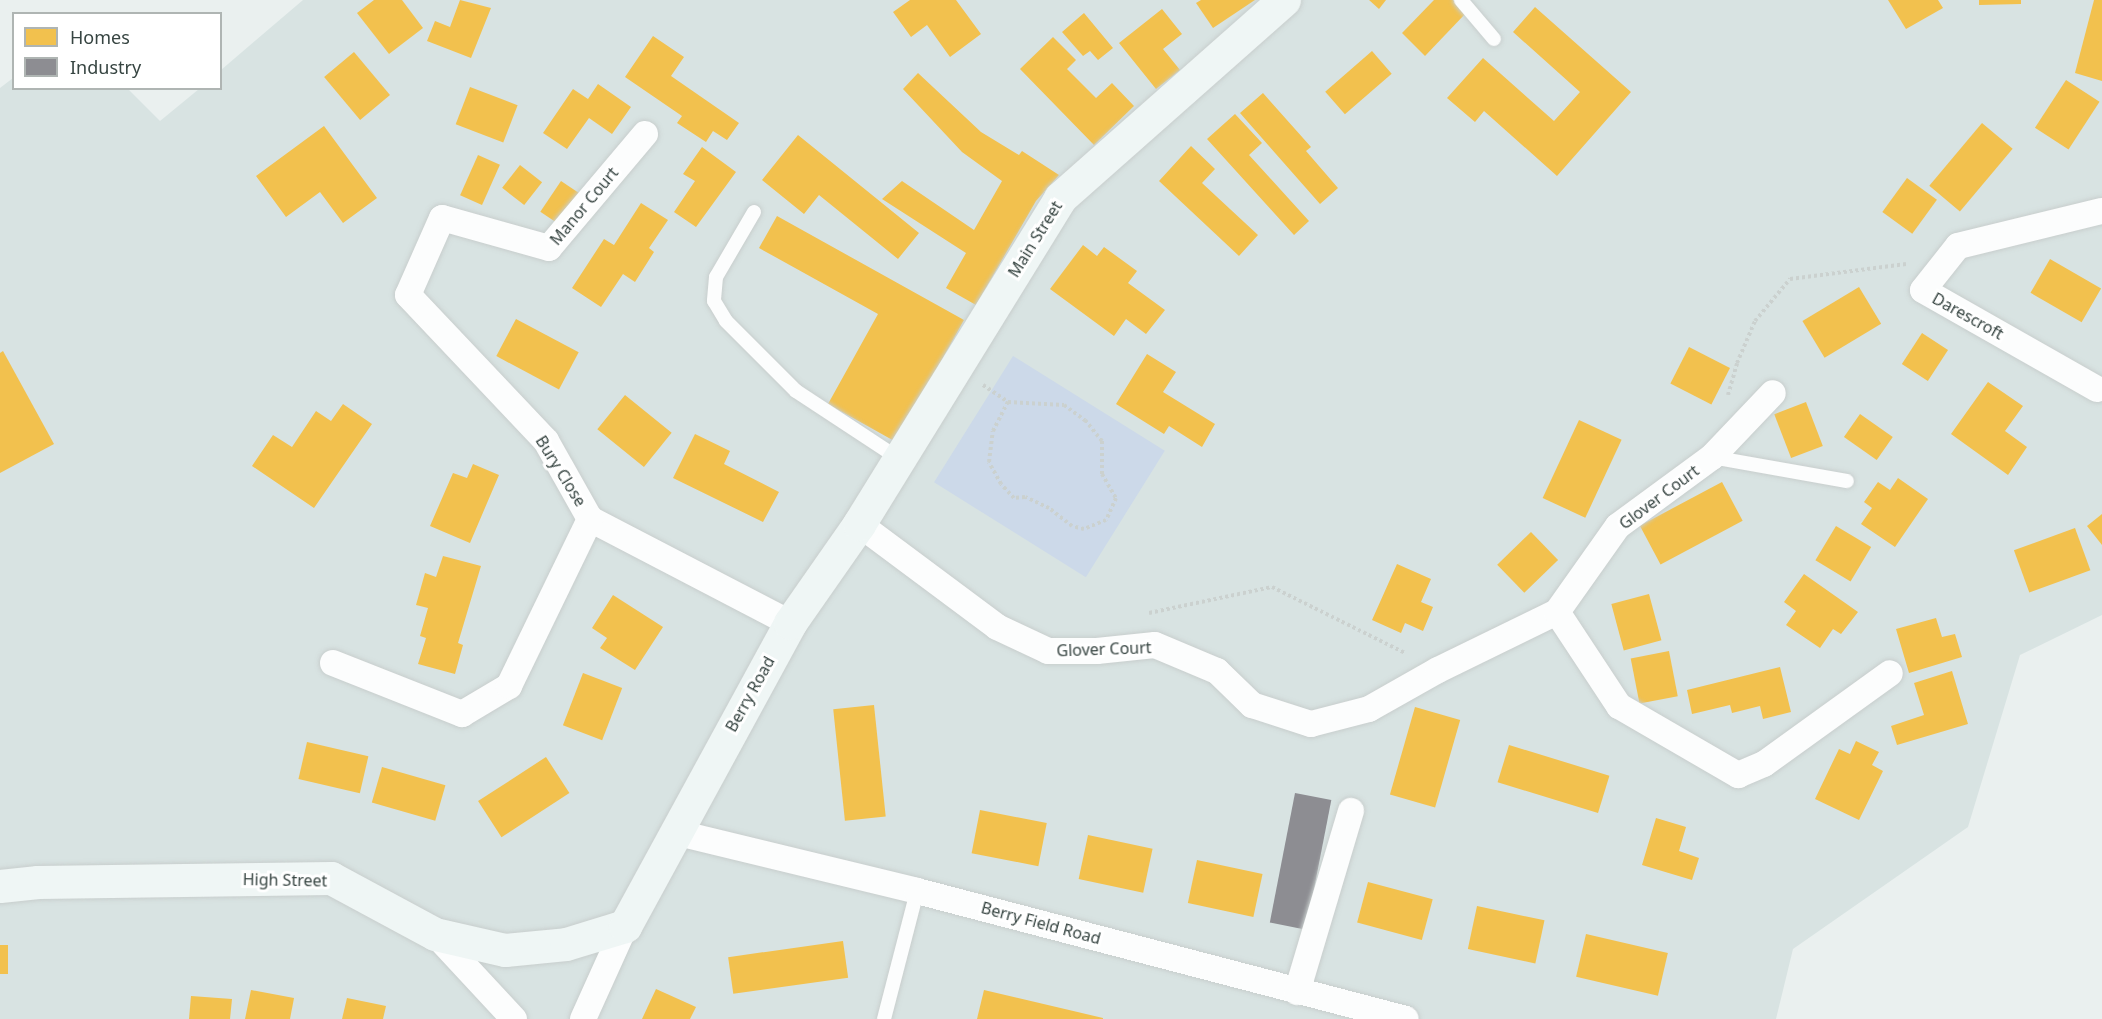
<!DOCTYPE html>
<style>
body{margin:0}
#map{position:relative;width:2102px;height:1019px;overflow:hidden;background:#eaf0ef;font-family:"Noto Sans",sans-serif}
div>[style]{position:absolute}
[style*='--x']{left:calc(var(--x)*1px);top:calc(var(--y)*1px);width:calc(var(--w)*1px);rotate:calc(var(--a)*1deg)}
.residential>*{inset:0;background:#d8e3e2}
.green>*{inset:0;background:#ccd9e9;transform-origin:0 0}
.homes>*{inset:0;background:#f2c14e;transform-origin:0 0}
.industry>*{inset:0;background:#8d8d92;transform-origin:0 0}
.path>*{height:4px;margin-top:-2px;transform-origin:0;background:repeating-linear-gradient(90deg,#cbd1cf 0 3px,transparent 0 6px)}
.roads{filter:drop-shadow(0 0 2px #c8cecd) drop-shadow(0 0 2px #c8cecd)}
.lane>*{height:14px;margin:-7px;padding:0 7px;transform-origin:7px;border-radius:7px;background:#fcfdfd}
.street>*{height:26px;margin:-13px;padding:0 13px;transform-origin:13px;border-radius:13px;background:#fcfdfd}
.secondary>*{height:33px;margin:-16.5px;padding:0 16.5px;transform-origin:16.5px;border-radius:16.5px;background:#eff6f5}
span{translate:-50% -50%;white-space:nowrap;text-align:center;line-height:1.15;-webkit-text-stroke:6px #fff;paint-order:stroke}
.street-label{font-size:16px;color:#374542}
.legend{position:absolute;left:12px;top:12px;width:210px;height:78px;box-sizing:border-box;background:#fff;border:2px solid #afb5b3;margin:0;padding:8px 10px;list-style:none;font-size:18px;color:#374542}
.legend li{display:flex;align-items:center;gap:12px;height:30px}
.legend b{width:30px;border:2px solid #afb5b3}
</style>
<div id="map">
<div class="residential">
<div style="clip-path:polygon(303px 0,2102px 0,2102px 615px,2020px 655px,1968px 827px,1793px 949px,1776px 1019px,0 1019px,0 88px,13px 78px,14px 88px,128px 89px,160px 121px,199px 89px,220px 88px,221px 70px)"></div>
</div>
<div class="green">
<div style="left:1013px;top:356px;width:179px;height:149px;rotate:32deg"></div>
</div>
<div class="homes">
<div style="clip-path:polygon(374px 0,402px 0,423px 28px,389px 54px,357px 13px)"></div>
<div style="clip-path:polygon(460px 0,491px 8px,471px 58px,427px 41px,435px 21px,450px 27px)"></div>
<div style="clip-path:polygon(910px 0,956px 0,981px 34px,950px 57px,927px 25px,911px 37px,893px 12px)"></div>
<div style="clip-path:polygon(1201px 0,1255px 0,1213px 28px,1196px 3px)"></div>
<div style="clip-path:polygon(1369px 0,1386px 0,1379px 9px)"></div>
<div style="clip-path:polygon(1434px 0,1453px 0,1466px 13px,1425px 56px,1402px 33px)"></div>
<div style="clip-path:polygon(1888px 0,1938px 0,1943px 8px,1906px 29px)"></div>
<div style="clip-path:polygon(1979px 0,2021px 0,2021px 4px,1979px 5px)"></div>
<div style="clip-path:polygon(2094px 0,2102px 0,2102px 81px,2075px 73px)"></div>
<div style="clip-path:polygon(1535px 7px,1631px 92px,1557px 176px,1484px 111px,1475px 122px,1447px 98px,1483px 58px,1554px 121px,1580px 92px,1513px 32px)"></div>
<div style="clip-path:polygon(1162px 9px,1182px 34px,1163px 49px,1180px 70px,1156px 89px,1119px 43px)"></div>
<div style="clip-path:polygon(1084px 13px,1113px 48px,1098px 60px,1090px 51px,1083px 56px,1062px 32px)"></div>
<div style="clip-path:polygon(653px 36px,684px 57px,671px 76px,739px 123px,727px 140px,713px 131px,706px 142px,677px 123px,682px 116px,625px 77px)"></div>
<div style="clip-path:polygon(1053px 37px,1076px 60px,1067px 69px,1096px 98px,1112px 83px,1134px 106px,1094px 145px,1020px 69px)"></div>
<div style="left:1372px;top:51px;width:30px;height:62px;rotate:49deg"></div>
<div style="left:354px;top:52px;width:56px;height:39px;rotate:50deg"></div>
<div style="clip-path:polygon(918px 73px,981px 132px,1019px 155px,1022px 151px,1059px 175px,1036px 201px,976px 305px,946px 288px,966px 253px,882px 199px,902px 181px,974px 230px,1002px 181px,962px 152px,903px 89px)"></div>
<div style="left:2066px;top:80px;width:40px;height:57px;rotate:33deg"></div>
<div style="clip-path:polygon(598px 84px,631px 107px,612px 134px,589px 118px,567px 149px,543px 133px,573px 89px,588px 99px)"></div>
<div style="left:470px;top:87px;width:51px;height:40px;rotate:21deg"></div>
<div style="clip-path:polygon(1263px 93px,1311px 147px,1306px 151px,1338px 188px,1320px 204px,1240px 113px)"></div>
<div style="clip-path:polygon(1235px 114px,1262px 143px,1249px 155px,1309px 221px,1294px 235px,1207px 139px)"></div>
<div style="left:1982px;top:123px;width:40px;height:82px;rotate:40deg"></div>
<div style="clip-path:polygon(324px 126px,377px 198px,343px 223px,320px 192px,286px 217px,256px 176px)"></div>
<div style="clip-path:polygon(798px 135px,919px 233px,898px 259px,819px 195px,804px 214px,762px 180px)"></div>
<div style="clip-path:polygon(1191px 146px,1215px 169px,1202px 183px,1258px 235px,1239px 256px,1159px 181px)"></div>
<div style="clip-path:polygon(702px 147px,736px 172px,696px 227px,674px 212px,695px 181px,683px 174px)"></div>
<div style="left:478px;top:155px;width:24px;height:44px;rotate:24deg"></div>
<div style="left:520px;top:165px;width:28px;height:29px;rotate:38deg"></div>
<div style="left:1907px;top:178px;width:37px;height:42px;rotate:36deg"></div>
<div style="left:561px;top:181px;width:27px;height:37px;rotate:34deg"></div>
<div style="clip-path:polygon(641px 203px,668px 220px,649px 248px,654px 252px,635px 282px,623px 274px,601px 307px,572px 288px,604px 239px,614px 245px)"></div>
<div style="clip-path:polygon(777px 216px,964px 320px,896px 442px,828px 404px,878px 314px,759px 248px)"></div>
<div style="clip-path:polygon(1083px 245px,1097px 256px,1104px 247px,1137px 271px,1128px 283px,1165px 310px,1146px 334px,1126px 319px,1114px 336px,1050px 289px)"></div>
<div style="left:2050px;top:259px;width:59px;height:39px;rotate:30deg"></div>
<div style="left:1859px;top:287px;width:43px;height:66px;rotate:59deg"></div>
<div style="left:516px;top:319px;width:71px;height:42px;rotate:28deg"></div>
<div style="left:1922px;top:333px;width:31px;height:37px;rotate:33deg"></div>
<div style="left:1689px;top:347px;width:46px;height:41px;rotate:27deg"></div>
<div style="clip-path:polygon(3px 351px,54px 444px,0 473px,0 353px)"></div>
<div style="clip-path:polygon(1147px 354px,1176px 372px,1163px 392px,1215px 424px,1202px 447px,1169px 426px,1164px 434px,1116px 404px)"></div>
<div style="clip-path:polygon(1988px 382px,2023px 406px,2005px 431px,2027px 447px,2008px 475px,1951px 434px)"></div>
<div style="left:625px;top:395px;width:60px;height:44px;rotate:39deg"></div>
<div style="left:1806px;top:402px;width:47px;height:34px;rotate:69deg"></div>
<div style="clip-path:polygon(343px 404px,372px 424px,314px 508px,252px 466px,273px 435px,292px 447px,316px 411px,331px 421px)"></div>
<div style="left:1860px;top:414px;width:40px;height:28px;rotate:35deg"></div>
<div style="left:1579px;top:420px;width:47px;height:86px;rotate:25deg"></div>
<div style="clip-path:polygon(695px 434px,730px 451px,724px 464px,779px 492px,763px 522px,673px 478px)"></div>
<div style="clip-path:polygon(473px 464px,499px 475px,470px 543px,430px 526px,453px 473px,467px 478px)"></div>
<div style="clip-path:polygon(1898px 478px,1928px 499px,1895px 547px,1861px 524px,1872px 508px,1864px 502px,1878px 482px,1890px 490px)"></div>
<div style="left:1722px;top:482px;width:44px;height:93px;rotate:62deg"></div>
<div style="clip-path:polygon(2102px 514px,2102px 545px,2087px 526px)"></div>
<div style="left:1836px;top:526px;width:41px;height:40px;rotate:31deg"></div>
<div style="left:2075px;top:528px;width:45px;height:65px;rotate:70deg"></div>
<div style="left:1531px;top:532px;width:39px;height:47px;rotate:46deg"></div>
<div style="clip-path:polygon(443px 556px,481px 566px,458px 643px,463px 645px,455px 674px,418px 664px,426px 638px,420px 636px,428px 608px,416px 605px,425px 573px,436px 577px)"></div>
<div style="clip-path:polygon(1397px 564px,1431px 579px,1421px 602px,1433px 607px,1423px 631px,1405px 623px,1401px 633px,1372px 620px)"></div>
<div style="clip-path:polygon(1804px 574px,1858px 612px,1841px 634px,1833px 629px,1820px 648px,1786px 625px,1796px 611px,1784px 602px)"></div>
<div style="left:1649px;top:594px;width:48px;height:39px;rotate:75deg"></div>
<div style="clip-path:polygon(613px 595px,663px 627px,635px 670px,600px 648px,607px 638px,592px 628px)"></div>
<div style="clip-path:polygon(1936px 618px,1942px 637px,1955px 634px,1962px 657px,1909px 673px,1896px 629px)"></div>
<div style="left:1669px;top:651px;width:46px;height:39px;rotate:79deg"></div>
<div style="clip-path:polygon(1780px 667px,1791px 712px,1763px 719px,1760px 706px,1732px 713px,1730px 705px,1692px 714px,1687px 690px)"></div>
<div style="clip-path:polygon(1952px 671px,1968px 724px,1897px 745px,1891px 726px,1924px 715px,1914px 683px)"></div>
<div style="left:583px;top:673px;width:42px;height:56px;rotate:21deg"></div>
<div style="left:874px;top:705px;width:112px;height:41px;rotate:84deg"></div>
<div style="left:1415px;top:707px;width:47px;height:91px;rotate:16deg"></div>
<div style="clip-path:polygon(1856px 741px,1879px 752px,1872px 765px,1883px 771px,1859px 820px,1815px 799px,1839px 749px,1850px 754px)"></div>
<div style="left:307px;top:742px;width:63px;height:38px;rotate:13deg"></div>
<div style="left:1509px;top:745px;width:105px;height:39px;rotate:17deg"></div>
<div style="left:546px;top:757px;width:43px;height:81px;rotate:57deg"></div>
<div style="left:382px;top:767px;width:66px;height:37px;rotate:16deg"></div>
<div style="left:980px;top:810px;width:68px;height:44px;rotate:11deg"></div>
<div style="clip-path:polygon(1656px 818px,1686px 827px,1679px 851px,1699px 858px,1692px 880px,1642px 865px)"></div>
<div style="left:1088px;top:835px;width:66px;height:45px;rotate:12deg"></div>
<div style="left:1197px;top:860px;width:67px;height:44px;rotate:12deg"></div>
<div style="left:1368px;top:882px;width:67px;height:42px;rotate:15deg"></div>
<div style="left:1477px;top:906px;width:69px;height:44px;rotate:12deg"></div>
<div style="left:1586px;top:934px;width:84px;height:44px;rotate:13deg"></div>
<div style="left:843px;top:941px;width:37px;height:116px;rotate:82deg"></div>
<div style="left:0;top:945px;width:8px;height:29px"></div>
<div style="clip-path:polygon(656px 989px,696px 1007px,690px 1019px,642px 1019px)"></div>
<div style="clip-path:polygon(251px 990px,294px 998px,290px 1019px,245px 1019px)"></div>
<div style="clip-path:polygon(984px 990px,1103px 1018px,1103px 1019px,977px 1019px)"></div>
<div style="clip-path:polygon(191px 996px,232px 999px,230px 1019px,189px 1019px)"></div>
<div style="clip-path:polygon(347px 998px,386px 1006px,383px 1019px,342px 1019px)"></div>
</div>
<div class="industry">
<div style="left:1295px;top:793px;width:37px;height:132px;rotate:11deg"></div>
</div>
<div class="path">
<div style="--x:983;--y:385;--w:30;--a:34"></div>
<div style="--x:1008;--y:402;--w:56;--a:3.1"></div>
<div style="--x:1064;--y:405;--w:26;--a:36"></div>
<div style="--x:1085;--y:420;--w:27;--a:51"></div>
<div style="--x:1102;--y:441;--w:33;--a:90"></div>
<div style="--x:1102;--y:474;--w:28;--a:60"></div>
<div style="--x:1116;--y:498;--w:24;--a:114"></div>
<div style="--x:1106;--y:520;--w:24;--a:158"></div>
<div style="--x:1084;--y:529;--w:12;--a:-166"></div>
<div style="--x:1072;--y:526;--w:29;--a:-142"></div>
<div style="--x:1049;--y:508;--w:26;--a:-155"></div>
<div style="--x:1025;--y:497;--w:11;--a:175"></div>
<div style="--x:1014;--y:498;--w:19;--a:-133"></div>
<div style="--x:1001;--y:484;--w:25;--a:-119"></div>
<div style="--x:989;--y:462;--w:31;--a:-83"></div>
<div style="--x:993;--y:431;--w:33;--a:-63"></div>
<div style="--x:1728;--y:395;--w:33;--a:-74"></div>
<div style="--x:1737;--y:363;--w:46;--a:-66.8"></div>
<div style="--x:1755;--y:321;--w:55;--a:-50.2"></div>
<div style="--x:1790;--y:279;--w:117;--a:-7.4"></div>
<div style="--x:1149;--y:613;--w:126;--a:-11.9"></div>
<div style="--x:1272;--y:587;--w:148;--a:26.4"></div>
</div>
<div class="roads">
<div class="lane">
<div style="--x:1461;--y:0;--w:51;--a:49.8"></div>
<div style="--x:754;--y:212;--w:75;--a:120.3"></div>
<div style="--x:716;--y:277;--w:24;--a:95"></div>
<div style="--x:714;--y:301;--w:23;--a:59"></div>
<div style="--x:726;--y:321;--w:99;--a:45"></div>
<div style="--x:796;--y:391;--w:122;--a:33.3"></div>
<div style="--x:1712;--y:457;--w:137;--a:10.1"></div>
<div style="--x:884;--y:1019;--w:132;--a:-75.5"></div>
</div>
<div class="street">
<div style="--x:645;--y:134;--w:149;--a:130.1"></div>
<div style="--x:549;--y:248;--w:111;--a:-164.3"></div>
<div style="--x:442;--y:218;--w:84;--a:113.8"></div>
<div style="--x:408;--y:295;--w:201;--a:46.6"></div>
<div style="--x:546;--y:441;--w:90;--a:60.6"></div>
<div style="--x:590;--y:519;--w:225;--a:27.5"></div>
<div style="--x:2097;--y:389;--w:200;--a:-150.4"></div>
<div style="--x:1923;--y:290;--w:56;--a:-51.5"></div>
<div style="--x:1958;--y:246;--w:148;--a:-13.7"></div>
<div style="--x:859;--y:524;--w:172;--a:36.7"></div>
<div style="--x:997;--y:627;--w:56;--a:25.2"></div>
<div style="--x:1048;--y:651;--w:49;--a:0"></div>
<div style="--x:1097;--y:651;--w:58;--a:-5.9"></div>
<div style="--x:1155;--y:645;--w:67;--a:22.8"></div>
<div style="--x:1217;--y:671;--w:49;--a:44.2"></div>
<div style="--x:1252;--y:705;--w:62;--a:17.9"></div>
<div style="--x:1311;--y:724;--w:60;--a:-14.5"></div>
<div style="--x:1369;--y:709;--w:79;--a:-29.5"></div>
<div style="--x:1438;--y:670;--w:132;--a:-26"></div>
<div style="--x:1557;--y:612;--w:105;--a:-54.7"></div>
<div style="--x:1618;--y:526;--w:117;--a:-36.3"></div>
<div style="--x:1712;--y:457;--w:88;--a:-46.4"></div>
<div style="--x:1557;--y:612;--w:113;--a:56.6"></div>
<div style="--x:1619;--y:706;--w:138;--a:30.1"></div>
<div style="--x:1738;--y:775;--w:28;--a:-23"></div>
<div style="--x:1764;--y:764;--w:155;--a:-35.8"></div>
<div style="--x:333;--y:663;--w:139;--a:21.6"></div>
<div style="--x:462;--y:714;--w:55;--a:-30.8"></div>
<div style="--x:509;--y:686;--w:186;--a:-64.1"></div>
<div style="--x:674;--y:832;--w:250;--a:13.6"></div>
<div style="--x:917;--y:891;--w:505;--a:14.67"></div>
<div style="--x:435;--y:934;--w:116;--a:47.1"></div>
<div style="--x:1297;--y:992;--w:189;--a:-73.4"></div>
<div style="--x:583;--y:1019;--w:102;--a:-65.7"></div>
</div>
<div class="secondary">
<div style="--x:0;--y:886;--w:38;--a:-6"></div>
<div style="--x:38;--y:882;--w:293;--a:-0.8"></div>
<div style="--x:331;--y:878;--w:118;--a:28.3"></div>
<div style="--x:435;--y:934;--w:72;--a:12.9"></div>
<div style="--x:505;--y:950;--w:61;--a:-5.6"></div>
<div style="--x:566;--y:944;--w:62;--a:-17"></div>
<div style="--x:625;--y:926;--w:345;--a:-61.4"></div>
<div style="--x:790;--y:623;--w:121;--a:-55.1"></div>
<div style="--x:859;--y:524;--w:383;--a:-58.3"></div>
<div style="--x:1060;--y:198;--w:299;--a:-41.5"></div>
</div>
</div>
<div class="street-label">
<span style="left:584px;top:206px;rotate:-50deg">Manor Court</span>
<span style="left:1035px;top:239px;rotate:-58deg">Main Street</span>
<span style="left:1968px;top:316px;rotate:29deg">Darescroft</span>
<span style="left:561px;top:471px;rotate:58deg">Bury Close</span>
<span style="left:1659px;top:497px;rotate:-37deg">Glover Court</span>
<span style="left:1104px;top:649px;rotate:-2deg">Glover Court</span>
<span style="left:750px;top:694px;rotate:-61deg">Berry Road</span>
<span style="left:285px;top:880px;rotate:1deg">High Street</span>
<span style="left:1041px;top:923px;rotate:15deg">Berry Field Road</span>
</div>
<ul class="legend">
<li><b style="height:16px;background:#f2c14e"></b>Homes</li>
<li><b style="height:16px;background:#8d8d92"></b>Industry</li>
</ul>
</div>
